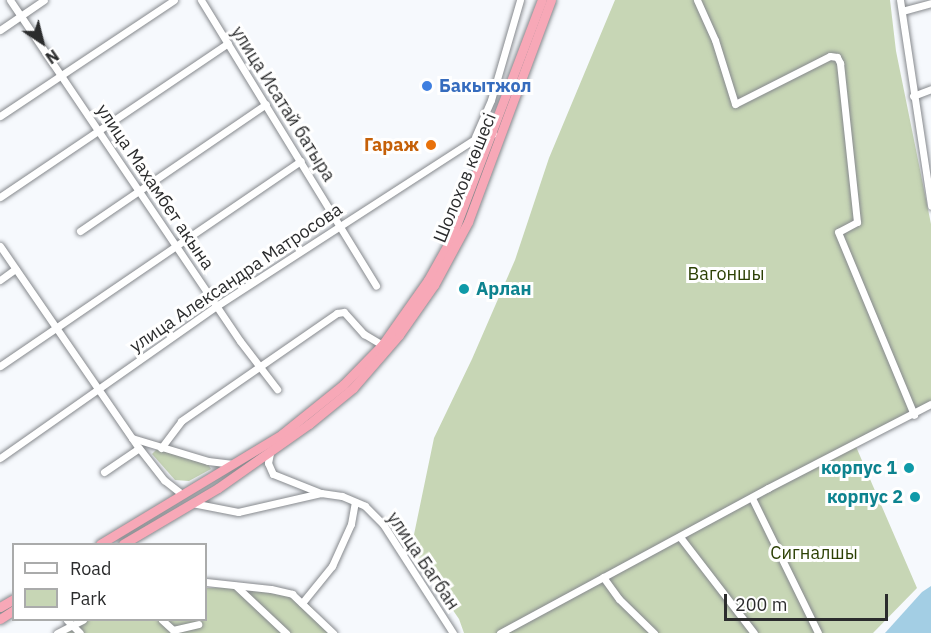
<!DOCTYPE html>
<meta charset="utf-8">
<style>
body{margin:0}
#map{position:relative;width:931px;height:633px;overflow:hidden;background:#f6f9fd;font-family:"IBM Plex Sans",sans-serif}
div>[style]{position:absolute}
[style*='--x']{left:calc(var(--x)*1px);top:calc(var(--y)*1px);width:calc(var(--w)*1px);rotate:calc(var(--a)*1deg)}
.green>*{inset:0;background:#c7d6b5}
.water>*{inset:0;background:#a3cee4}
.roads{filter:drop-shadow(0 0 2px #86898d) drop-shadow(0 0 2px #86898d)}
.minor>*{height:7px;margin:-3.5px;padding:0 3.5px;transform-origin:3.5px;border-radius:3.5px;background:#fff}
.highway>*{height:9px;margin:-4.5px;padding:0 4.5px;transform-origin:4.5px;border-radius:4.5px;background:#f7a8b7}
.dots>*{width:16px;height:16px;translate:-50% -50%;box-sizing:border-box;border:3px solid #fff;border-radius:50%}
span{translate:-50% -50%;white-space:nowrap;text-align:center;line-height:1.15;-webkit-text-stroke:6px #fff;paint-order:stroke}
.shop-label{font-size:18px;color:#366cbe;font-weight:700}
.left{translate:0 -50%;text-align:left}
.street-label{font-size:18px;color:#2b2c2d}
.food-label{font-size:18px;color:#c56008;font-weight:700}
.right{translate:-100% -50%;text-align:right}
.park-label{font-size:18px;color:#2c4004}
.culture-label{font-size:18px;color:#0d838f;font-weight:700}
.legend{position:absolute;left:12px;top:543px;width:195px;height:78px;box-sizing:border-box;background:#fff;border:2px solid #aaabab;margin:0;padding:8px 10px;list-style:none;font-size:18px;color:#2b2c2d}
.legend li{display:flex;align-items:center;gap:12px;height:30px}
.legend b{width:30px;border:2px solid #aaabab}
.north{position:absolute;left:12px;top:12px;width:60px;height:60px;-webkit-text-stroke:4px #fff;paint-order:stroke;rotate:145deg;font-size:16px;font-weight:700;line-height:24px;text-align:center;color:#2b2c2d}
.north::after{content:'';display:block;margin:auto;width:21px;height:27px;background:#2b2c2d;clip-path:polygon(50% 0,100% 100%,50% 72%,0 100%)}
.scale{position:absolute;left:724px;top:594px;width:164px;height:27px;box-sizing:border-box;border:3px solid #2b2c2d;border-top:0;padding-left:8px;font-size:18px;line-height:21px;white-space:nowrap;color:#2b2c2d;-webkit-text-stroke:4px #fff;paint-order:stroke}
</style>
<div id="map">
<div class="green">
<div style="clip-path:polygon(615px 0,890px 0,896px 51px,931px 224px,931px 401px,854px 442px,917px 588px,873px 633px,464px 633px,459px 619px,411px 549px,434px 438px,472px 359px,515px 260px,549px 158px)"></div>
<div style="clip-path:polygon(157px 449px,208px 464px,211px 469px,189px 481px,175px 480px,152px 454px)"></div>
<div style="clip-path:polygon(236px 587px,304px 599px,335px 633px,58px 633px,90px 620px,206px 620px,206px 588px)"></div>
</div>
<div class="water">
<div style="clip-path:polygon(931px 586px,931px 633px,885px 633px,922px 592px)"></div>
</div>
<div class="roads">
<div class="minor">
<div style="--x:10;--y:0;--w:411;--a:56"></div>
<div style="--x:240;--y:341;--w:61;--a:52.4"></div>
<div style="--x:201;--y:0;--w:335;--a:58.5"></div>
<div style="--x:697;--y:0;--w:44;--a:65.8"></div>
<div style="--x:715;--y:40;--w:67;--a:72.6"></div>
<div style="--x:735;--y:104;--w:106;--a:-26.8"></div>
<div style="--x:830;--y:56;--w:7;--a:8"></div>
<div style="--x:837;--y:57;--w:7;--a:63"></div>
<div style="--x:840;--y:63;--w:160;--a:83.9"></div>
<div style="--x:857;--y:222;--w:21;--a:152"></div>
<div style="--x:838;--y:232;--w:198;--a:67.4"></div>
<div style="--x:900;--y:0;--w:208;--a:81.4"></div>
<div style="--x:902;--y:11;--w:30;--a:-15"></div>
<div style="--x:0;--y:30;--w:53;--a:-34.3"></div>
<div style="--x:913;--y:96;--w:19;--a:-21"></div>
<div style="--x:0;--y:116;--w:209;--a:-33.7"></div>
<div style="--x:475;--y:137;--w:40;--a:-66.6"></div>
<div style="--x:491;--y:100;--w:104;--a:-73.8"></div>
<div style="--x:0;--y:197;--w:275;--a:-34"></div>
<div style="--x:80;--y:231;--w:225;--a:-34.3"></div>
<div style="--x:0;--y:246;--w:245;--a:55.5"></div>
<div style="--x:139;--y:448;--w:41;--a:52"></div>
<div style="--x:164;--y:480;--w:23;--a:38"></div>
<div style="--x:0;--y:280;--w:19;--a:-36"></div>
<div style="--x:0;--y:366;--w:364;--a:-34.3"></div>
<div style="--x:132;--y:438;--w:79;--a:16.8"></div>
<div style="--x:208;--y:461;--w:23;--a:7"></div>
<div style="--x:161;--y:448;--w:34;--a:-53"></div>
<div style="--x:181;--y:421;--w:190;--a:-34.7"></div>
<div style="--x:337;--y:313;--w:7;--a:-8"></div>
<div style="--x:344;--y:312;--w:30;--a:48"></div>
<div style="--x:364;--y:334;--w:21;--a:31"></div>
<div style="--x:270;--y:453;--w:10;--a:101"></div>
<div style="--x:268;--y:463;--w:12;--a:66"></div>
<div style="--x:273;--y:474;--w:52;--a:21.6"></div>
<div style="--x:0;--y:458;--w:266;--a:-35.1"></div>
<div style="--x:218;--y:305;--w:317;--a:-32.9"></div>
<div style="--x:484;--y:133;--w:9;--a:6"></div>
<div style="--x:104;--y:472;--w:42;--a:-34.4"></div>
<div style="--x:752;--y:498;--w:150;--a:63.9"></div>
<div style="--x:192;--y:503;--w:47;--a:11.1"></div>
<div style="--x:238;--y:512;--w:85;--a:-12.9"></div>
<div style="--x:321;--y:493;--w:21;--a:8"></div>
<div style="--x:342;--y:496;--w:25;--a:23"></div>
<div style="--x:365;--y:506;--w:25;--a:45"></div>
<div style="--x:383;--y:524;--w:130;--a:57.3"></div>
<div style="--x:680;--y:537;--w:121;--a:52.4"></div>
<div style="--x:603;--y:577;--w:27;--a:54"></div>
<div style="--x:619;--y:599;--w:49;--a:44.2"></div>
<div style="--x:206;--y:582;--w:65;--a:6.1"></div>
<div style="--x:271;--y:589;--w:22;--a:13"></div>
<div style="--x:292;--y:594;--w:57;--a:43.6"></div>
<div style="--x:236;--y:586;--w:69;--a:43.2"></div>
<div style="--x:302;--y:603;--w:48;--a:-51"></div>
<div style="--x:332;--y:566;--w:46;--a:-65.7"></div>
<div style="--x:351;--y:524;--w:22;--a:-80"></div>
<div style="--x:67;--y:620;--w:18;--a:45"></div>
<div style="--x:162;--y:620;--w:15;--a:42"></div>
<div style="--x:173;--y:630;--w:26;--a:-13"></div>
<div style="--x:57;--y:633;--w:29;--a:-27"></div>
<div style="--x:500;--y:633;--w:305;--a:-28.4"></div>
<div style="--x:768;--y:488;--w:183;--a:-27.3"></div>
</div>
<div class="highway">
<div style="--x:100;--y:544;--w:213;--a:-31.1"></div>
<div style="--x:282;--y:434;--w:78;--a:-38.8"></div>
<div style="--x:343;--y:385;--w:56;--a:-45.7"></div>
<div style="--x:382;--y:345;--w:80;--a:-54.7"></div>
<div style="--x:428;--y:280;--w:47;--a:-60.7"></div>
<div style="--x:451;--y:239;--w:256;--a:-69.2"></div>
<div style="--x:123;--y:544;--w:110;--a:-30.5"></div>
<div style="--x:218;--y:488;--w:111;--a:-35.1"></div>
<div style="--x:309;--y:424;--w:57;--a:-39.3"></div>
<div style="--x:353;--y:388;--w:70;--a:-49"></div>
<div style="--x:399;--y:335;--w:61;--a:-55"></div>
<div style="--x:434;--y:285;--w:72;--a:-61.6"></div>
<div style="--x:468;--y:222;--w:237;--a:-69.5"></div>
<div style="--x:0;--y:607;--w:16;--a:-30"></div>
<div style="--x:0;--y:619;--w:17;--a:-33"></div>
</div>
</div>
<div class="dots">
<div style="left:427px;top:86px;background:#3f7fe0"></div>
<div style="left:431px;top:145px;background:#e8710a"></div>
<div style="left:464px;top:289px;background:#0f9aa8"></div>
<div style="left:909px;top:468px;background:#0f9aa8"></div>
<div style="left:915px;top:497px;background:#0f9aa8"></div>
</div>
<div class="shop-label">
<span class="left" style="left:439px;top:86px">Бакытжол</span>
</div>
<div class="street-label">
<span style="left:283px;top:104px;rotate:58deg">улица Исатай батыра</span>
<span style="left:465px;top:178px;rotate:-68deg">Шолохов көшесі</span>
<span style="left:155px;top:187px;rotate:56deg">улица Махамбет акына</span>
<span style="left:236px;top:278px;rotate:-34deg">улица Александра Матросова</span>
<span style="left:423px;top:561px;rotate:56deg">улица Багбан</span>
</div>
<div class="food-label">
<span class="right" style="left:419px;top:145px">Гараж</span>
</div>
<div class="park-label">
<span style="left:726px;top:274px">Вагоншы</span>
<span style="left:814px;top:553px">Сигналшы</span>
</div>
<div class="culture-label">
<span class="left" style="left:476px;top:289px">Арлан</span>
<span class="right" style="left:897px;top:468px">корпус 1</span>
<span class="right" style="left:903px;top:497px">корпус 2</span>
</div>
<ul class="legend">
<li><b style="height:8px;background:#fff"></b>Road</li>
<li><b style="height:16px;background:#c7d6b5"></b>Park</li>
</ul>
<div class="north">N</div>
<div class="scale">200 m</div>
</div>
